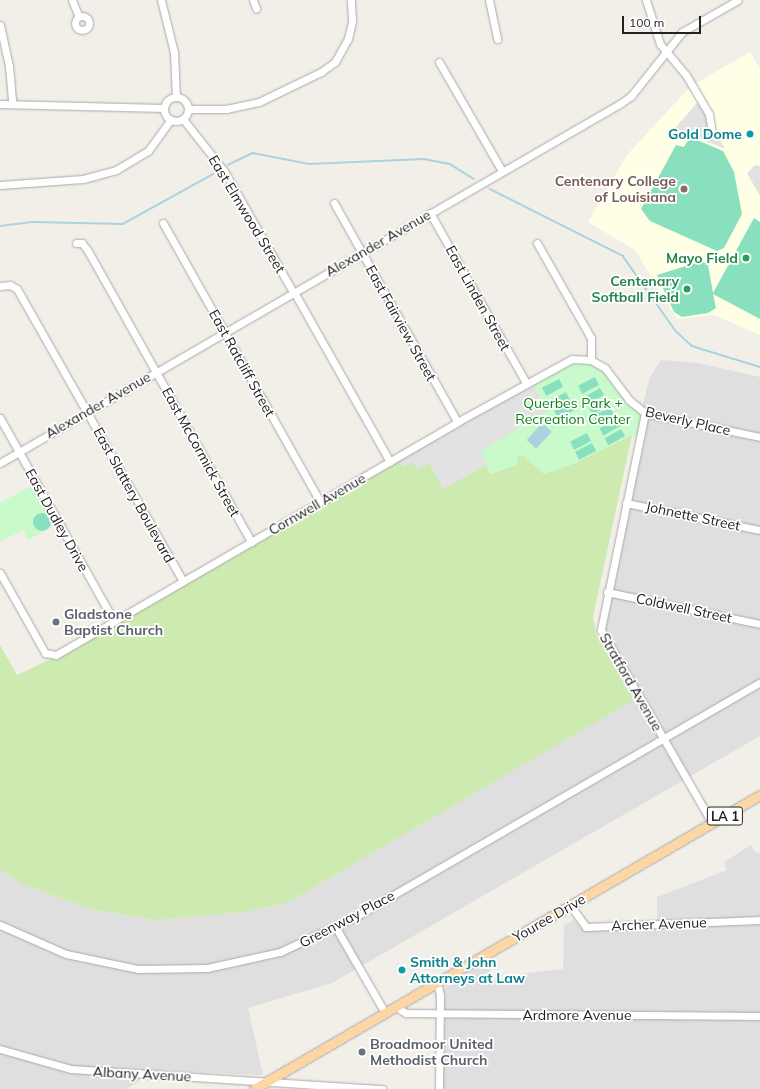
<!DOCTYPE html>
<style>
body{margin:0}
#map{position:relative;width:760px;height:1089px;overflow:hidden;background:#f2efe9;font-family:Mulish,sans-serif}
div>[style]{position:absolute}
[style*='--x']{left:calc(var(--x)*1px);top:calc(var(--y)*1px);width:calc(var(--w)*1px);rotate:calc(var(--a)*1deg)}
.residential>*{inset:0;background:#e0dfdf}
.education>*{inset:0;background:#ffffe5}
.grass>*{inset:0;background:#cdebb0}
.park>*{inset:0;background:#c8facc}
.pitch>*{inset:0;background:#88e0be;transform-origin:0 0}
.round{border-radius:50%}
.parking>*{inset:0;background:#e2e2e2}
.water>*{inset:0;background:#aad3df;transform-origin:0 0}
.stream>*{height:1.5px;margin:-0.75px;padding:0 0.75px;transform-origin:0.75px;border-radius:0.75px;background:#aad3df}
.roads{filter:drop-shadow(0 0 1px #a9a9a9) drop-shadow(0 0 1px #a9a9a9)}
.minor>*{height:7px;margin:-3.5px;padding:0 3.5px;transform-origin:3.5px;border-radius:3.5px;background:#fff}
.minor>.ring{margin:-3.5px;padding:0;box-sizing:content-box;background:none;border:7px solid #fff;border-radius:50%}
.major>*{height:9px;margin:-4.5px;padding:0 4.5px;transform-origin:4.5px;border-radius:4.5px;background:#fcd6a4}
.dots>*{width:11px;height:11px;translate:-50% -50%;box-sizing:border-box;border:2px solid #fff;border-radius:50%}
span{translate:-50% -50%;white-space:nowrap;text-align:center;line-height:1.15;-webkit-text-stroke:3.5px #fff;paint-order:stroke}
.shield-label span{padding:1px 3px;background:#fff;border:1px solid;border-radius:3px;-webkit-text-stroke-width:0}
.shield-label{font-size:13px;color:#222;font-weight:700}
.culture-label{font-size:14px;color:#0d838f;font-weight:700}
.right{translate:-100% -50%;text-align:right}
.left{translate:0 -50%;text-align:left}
.education-label{font-size:14px;color:#785e54;font-weight:700}
.street-label{font-size:14px;color:#222}
.leisure-label{font-size:14px;color:#27864d;font-weight:700}
.park-label{font-size:14px;color:#0c8416}
.worship-label{font-size:14px;color:#5b616d;font-weight:700}
.scale{position:absolute;left:622px;top:16px;width:79px;height:18px;box-sizing:border-box;border:2px solid #222;border-top:0;padding-left:5px;font-size:12px;line-height:14px;white-space:nowrap;color:#222;-webkit-text-stroke:3px #fff;paint-order:stroke}
</style>
<div id="map">
<div class="residential">
<div style="clip-path:polygon(661px 360px,698px 363px,760px 377px,760px 736px,332px 983px,248px 1008px,263px 1075px,158px 1071px,126px 1089px,0 1089px,0 869px,21px 884px,95px 910px,156px 920px,242px 912px,287px 903px,642px 695px,604px 628px,648px 410px,642px 408px,650px 377px)"></div>
<div style="clip-path:polygon(751px 845px,756px 853px,760px 852px,760px 1089px,442px 1089px,443px 990px,448px 985px,485px 962px,497px 983px,520px 977px,519px 974px,563px 969px,564px 925px,574px 920px,584px 929px,657px 927px,657px 897px,727px 870px,724px 862px)"></div>
</div>
<div class="education">
<div style="clip-path:polygon(750px 52px,760px 69px,760px 335px,714px 315px,677px 319px,635px 250px,588px 222px,627px 155px,690px 87px)"></div>
</div>
<div class="grass">
<div style="clip-path:polygon(461px 422px,491px 474px,518px 464px,516px 457px,523px 455px,544px 474px,575px 463px,632px 435px,593px 617px,596px 634px,634px 700px,287px 903px,242px 912px,156px 920px,95px 910px,21px 884px,0 869px,0 645px,17px 675px,53px 658px)"></div>
</div>
<div class="park">
<div style="clip-path:polygon(563px 362px,598px 363px,645px 413px,639px 436px,632px 435px,575px 463px,544px 474px,523px 455px,516px 457px,518px 464px,491px 474px,461px 422px)"></div>
<div style="clip-path:polygon(33px 485px,55px 525px,28px 540px,23px 530px,0 542px,0 503px)"></div>
</div>
<div class="pitch">
<div style="clip-path:polygon(690px 137px,723px 151px,734px 172px,742px 214px,724px 248px,717px 251px,650px 221px,641px 209px,676px 145px,684px 147px)"></div>
<div style="clip-path:polygon(754px 218px,760px 222px,760px 319px,713px 294px,716px 308px,708px 313px,682px 317px,674px 312px,657px 275px,702px 261px,708px 265px,713px 293px)"></div>
<div style="left:595px;top:377px;width:9px;height:19px;rotate:63deg"></div>
<div style="left:559px;top:379px;width:9px;height:19px;rotate:63deg"></div>
<div style="left:600px;top:388px;width:8px;height:19px;rotate:60deg"></div>
<div style="left:566px;top:392px;width:9px;height:19px;rotate:63deg"></div>
<div style="left:605px;top:398px;width:8px;height:19px;rotate:60deg"></div>
<div style="left:571px;top:402px;width:9px;height:19px;rotate:63deg"></div>
<div style="left:611px;top:408px;width:9px;height:19px;rotate:69deg"></div>
<div style="left:616px;top:419px;width:8px;height:19px;rotate:60deg"></div>
<div style="left:621px;top:429px;width:8px;height:19px;rotate:60deg"></div>
<div style="left:587px;top:433px;width:9px;height:19px;rotate:63deg"></div>
<div style="left:592px;top:443px;width:9px;height:19px;rotate:63deg"></div>
<div class="round" style="left:33px;top:513px;width:18px;height:18px"></div>
</div>
<div class="parking">
<div style="clip-path:polygon(699px 101px,725px 149px,675px 128px)"></div>
<div style="clip-path:polygon(755px 165px,760px 166px,760px 196px,747px 173px)"></div>
<div style="clip-path:polygon(533px 384px,547px 410px,480px 452px,487px 465px,443px 489px,429px 463px,417px 469px,413px 462px,404px 467px,399px 460px)"></div>
</div>
<div class="water">
<div style="left:542px;top:423px;width:13px;height:23px;rotate:42deg"></div>
</div>
<div class="stream">
<div style="--x:228;--y:165;--w:28;--a:-26"></div>
<div style="--x:253;--y:153;--w:57;--a:11.1"></div>
<div style="--x:309;--y:164;--w:115;--a:-2.5"></div>
<div style="--x:424;--y:159;--w:26;--a:11"></div>
<div style="--x:450;--y:164;--w:28;--a:32"></div>
<div style="--x:490;--y:189;--w:149;--a:26.7"></div>
<div style="--x:623;--y:256;--w:92;--a:54.8"></div>
<div style="--x:676;--y:331;--w:22;--a:43"></div>
<div style="--x:692;--y:346;--w:71;--a:17.2"></div>
<div style="--x:0;--y:226;--w:34;--a:-7"></div>
<div style="--x:34;--y:222;--w:89;--a:1.3"></div>
<div style="--x:123;--y:224;--w:105;--a:-29"></div>
</div>
<div class="roads">
<div class="minor">
<div style="--x:72;--y:0;--w:18;--a:68"></div>
<div style="--x:161;--y:0;--w:54;--a:76"></div>
<div style="--x:174;--y:52;--w:45;--a:87.5"></div>
<div style="--x:253;--y:0;--w:9;--a:69"></div>
<div style="--x:489;--y:0;--w:40;--a:78"></div>
<div style="--x:646;--y:0;--w:46;--a:72.3"></div>
<div style="--x:660;--y:44;--w:40;--a:50"></div>
<div style="--x:686;--y:75;--w:45;--a:59.5"></div>
<div style="--x:709;--y:114;--w:18;--a:81"></div>
<div class="ring" style="left:75px;top:16px;width:7px;height:7px"></div>
<div style="--x:0;--y:25;--w:42;--a:77.6"></div>
<div style="--x:9;--y:66;--w:38;--a:85"></div>
<div style="--x:439;--y:62;--w:126;--a:60"></div>
<div class="ring" style="left:164px;top:97px;width:17px;height:17px"></div>
<div style="--x:0;--y:104;--w:163;--a:1.4"></div>
<div style="--x:188;--y:109;--w:38;--a:0"></div>
<div style="--x:226;--y:109;--w:34;--a:-12"></div>
<div style="--x:259;--y:102;--w:69;--a:-25.8"></div>
<div style="--x:321;--y:72;--w:17;--a:-36"></div>
<div style="--x:335;--y:62;--w:26;--a:-61"></div>
<div style="--x:348;--y:39;--w:18;--a:-77"></div>
<div style="--x:352;--y:21;--w:21;--a:-93"></div>
<div style="--x:183;--y:119;--w:66;--a:51.7"></div>
<div style="--x:224;--y:171;--w:139;--a:60.3"></div>
<div style="--x:0;--y:185;--w:83;--a:-4.1"></div>
<div style="--x:83;--y:179;--w:34;--a:-15"></div>
<div style="--x:116;--y:170;--w:37;--a:-31"></div>
<div style="--x:148;--y:151;--w:37;--a:-54"></div>
<div style="--x:334;--y:203;--w:250;--a:60.6"></div>
<div style="--x:430;--y:213;--w:195;--a:60.5"></div>
<div style="--x:163;--y:223;--w:320;--a:60.6"></div>
<div style="--x:76;--y:243;--w:6;--a:0"></div>
<div style="--x:82;--y:243;--w:10;--a:53"></div>
<div style="--x:88;--y:251;--w:334;--a:60.7"></div>
<div style="--x:537;--y:243;--w:109;--a:60.4"></div>
<div style="--x:591;--y:338;--w:22;--a:90"></div>
<div style="--x:0;--y:286;--w:10;--a:-6"></div>
<div style="--x:10;--y:285;--w:8;--a:30"></div>
<div style="--x:17;--y:289;--w:336;--a:60.4"></div>
<div style="--x:294;--y:292;--w:195;--a:60.5"></div>
<div style="--x:645;--y:413;--w:221;--a:101.5"></div>
<div style="--x:601;--y:630;--w:223;--a:60.1"></div>
<div style="--x:0;--y:418;--w:233;--a:60.7"></div>
<div style="--x:0;--y:463;--w:718;--a:-30.1"></div>
<div style="--x:621;--y:103;--w:12;--a:-35"></div>
<div style="--x:631;--y:96;--w:82;--a:-51.4"></div>
<div style="--x:682;--y:32;--w:64;--a:-29.7"></div>
<div style="--x:626;--y:503;--w:137;--a:11.4"></div>
<div style="--x:0;--y:573;--w:92;--a:60.6"></div>
<div style="--x:45;--y:653;--w:11;--a:10"></div>
<div style="--x:56;--y:655;--w:466;--a:-30.1"></div>
<div style="--x:459;--y:421;--w:129;--a:-28.8"></div>
<div style="--x:572;--y:359;--w:19;--a:3"></div>
<div style="--x:591;--y:360;--w:16;--a:30"></div>
<div style="--x:605;--y:368;--w:40;--a:53"></div>
<div style="--x:629;--y:400;--w:21;--a:39"></div>
<div style="--x:645;--y:413;--w:117;--a:11.8"></div>
<div style="--x:607;--y:592;--w:156;--a:11.8"></div>
<div style="--x:570;--y:905;--w:27;--a:54"></div>
<div style="--x:586;--y:927;--w:174;--a:-2.3"></div>
<div style="--x:0;--y:925;--w:72;--a:23.7"></div>
<div style="--x:66;--y:954;--w:74;--a:11.8"></div>
<div style="--x:138;--y:969;--w:69;--a:-0.8"></div>
<div style="--x:207;--y:968;--w:75;--a:-12.4"></div>
<div style="--x:280;--y:952;--w:85;--a:-25.1"></div>
<div style="--x:357;--y:916;--w:466;--a:-30.1"></div>
<div style="--x:336;--y:928;--w:98;--a:60"></div>
<div style="--x:437;--y:983;--w:12;--a:76"></div>
<div style="--x:440;--y:995;--w:94;--a:90.6"></div>
<div style="--x:396;--y:1007;--w:12;--a:31"></div>
<div style="--x:406;--y:1013;--w:354;--a:0.5"></div>
<div style="--x:0;--y:1049;--w:74;--a:15.7"></div>
<div style="--x:71;--y:1069;--w:312;--a:3.7"></div>
</div>
<div class="major">
<div style="--x:254;--y:1089;--w:585;--a:-30.16"></div>
</div>
</div>
<div class="dots">
<div style="left:750px;top:134px;background:#0f9aa8"></div>
<div style="left:684px;top:189px;background:#8d6e63"></div>
<div style="left:746px;top:258px;background:#2e9e5b"></div>
<div style="left:687px;top:289px;background:#2e9e5b"></div>
<div style="left:56px;top:622px;background:#6b7280"></div>
<div style="left:402px;top:970px;background:#0f9aa8"></div>
<div style="left:362px;top:1052px;background:#6b7280"></div>
</div>
<div class="shield-label">
<span style="left:725px;top:816px">LA 1</span>
</div>
<div class="culture-label">
<span class="right" style="left:742px;top:134px">Gold Dome</span>
<span class="left" style="left:410px;top:970px">Smith &amp; John<br>Attorneys at Law</span>
</div>
<div class="education-label">
<span class="right" style="left:676px;top:189px">Centenary College<br>of Louisiana</span>
</div>
<div class="street-label">
<span style="left:247px;top:214px;rotate:59deg">East Elmwood Street</span>
<span style="left:378px;top:243px;rotate:-30deg">Alexander Avenue</span>
<span style="left:478px;top:298px;rotate:61deg">East Linden Street</span>
<span style="left:401px;top:323px;rotate:61deg">East Fairview Street</span>
<span style="left:242px;top:363px;rotate:61deg">East Ratcliff Street</span>
<span style="left:98px;top:405px;rotate:-30deg">Alexander Avenue</span>
<span style="left:688px;top:421px;rotate:13deg">Beverly Place</span>
<span style="left:201px;top:452px;rotate:61deg">East McCormick Street</span>
<span style="left:134px;top:495px;rotate:61deg">East Slattery Boulevard</span>
<span style="left:317px;top:504px;rotate:-30deg">Cornwell Avenue</span>
<span style="left:693px;top:516px;rotate:12deg">Johnette Street</span>
<span style="left:57px;top:520px;rotate:61deg">East Dudley Drive</span>
<span style="left:684px;top:608px;rotate:12deg">Coldwell Street</span>
<span style="left:631px;top:682px;rotate:60deg">Stratford Avenue</span>
<span style="left:549px;top:918px;rotate:-30deg">Youree Drive</span>
<span style="left:347px;top:919px;rotate:-28deg">Greenway Place</span>
<span style="left:659px;top:924px;rotate:-2deg">Archer Avenue</span>
<span style="left:577px;top:1015px">Ardmore Avenue</span>
<span style="left:142px;top:1074px;rotate:3deg">Albany Avenue</span>
</div>
<div class="leisure-label">
<span class="right" style="left:738px;top:258px">Mayo Field</span>
<span class="right" style="left:679px;top:289px">Centenary<br>Softball Field</span>
</div>
<div class="park-label">
<span style="left:573px;top:411px">Querbes Park +<br>Recreation Center</span>
</div>
<div class="worship-label">
<span class="left" style="left:64px;top:622px">Gladstone<br>Baptist Church</span>
<span class="left" style="left:370px;top:1052px">Broadmoor United<br>Methodist Church</span>
</div>
<div class="scale">100 m</div>
</div>
